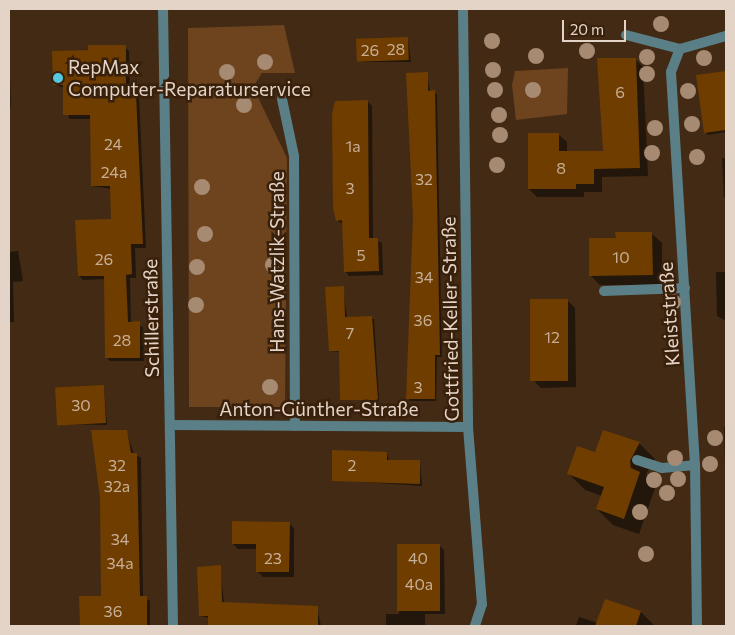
<!DOCTYPE html>
<meta charset="utf-8">
<style>
body{margin:0}
#map{position:relative;width:735px;height:635px;overflow:hidden;background:#422a14;font-family:Commissioner,sans-serif}
div>[style]{position:absolute}
[style*='--x']{left:calc(var(--x)*1px);top:calc(var(--y)*1px);width:calc(var(--w)*1px);rotate:calc(var(--a)*1deg)}
.green>*{inset:0;background:#6d441e}
.shadow>*{inset:0;background:#0007}
.building>*{inset:0;background:#703d01;transform-origin:0 0}
.lane>*{height:10px;margin:-5px;padding:0 5px;transform-origin:5px;border-radius:5px;background:#5a7f87}
.street>*{height:10px;margin:-5px;padding:0 5px;transform-origin:5px;border-radius:5px;background:#5a7f87}
.trees>*{width:16px;height:16px;margin:-8px;border-radius:50%;background:#a78a72}
.dots>*{width:14px;height:14px;translate:-50% -50%;box-sizing:border-box;border:2px solid #38200a;border-radius:50%}
span{translate:-50% -50%;white-space:nowrap;text-align:center;line-height:1.15;-webkit-text-stroke:5px #38200a;paint-order:stroke}
.number-label{font-size:16px;color:#c7ae96}
.number-label span{-webkit-text-stroke-width:0}
.poi-label{font-size:19px;color:#e4d4c7}
.left{translate:0 -50%;text-align:left}
.street-label{font-size:19px;color:#e4d4c7}
.frame{position:absolute;inset:0;border:10px solid #e4d4c7;pointer-events:none}
.scale{position:absolute;left:562px;top:20px;width:64px;height:22px;box-sizing:border-box;border:2px solid #e4d4c7;border-top:0;padding-left:6px;font-size:15px;line-height:18px;white-space:nowrap;color:#e4d4c7;-webkit-text-stroke:4px #38200a;paint-order:stroke}
</style>
<div id="map">
<div class="green">
<div style="clip-path:polygon(284px 25px,295px 73px,262px 73px,253px 87px,287px 158px,285px 407px,189px 407px,188px 28px)"></div>
<div style="clip-path:polygon(568px 68px,567px 114px,516px 120px,512px 85px,515px 71px)"></div>
</div>
<div class="shadow">
<div style="clip-path:polygon(667px 9px,690px 9px,668px 10px)"></div>
<div style="clip-path:polygon(408px 39px,411px 62px,358px 62px)"></div>
<div style="clip-path:polygon(9px 47px,11px 107px,9px 107px)"></div>
<div style="clip-path:polygon(125px 47px,129px 51px,130px 94px,139px 98px,146px 248px,135px 248px,136px 278px,130px 278px,131px 323px,143px 327px,144px 361px,110px 361px,106px 357px,105px 279px,83px 280px,79px 276px,112px 220px,112px 189px,92px 186px,91px 119px,69px 119px,64px 88px,54px 84px,54px 52px)"></div>
<div style="clip-path:polygon(635px 59px,643px 67px,648px 176px,602px 177px,602px 192px,584px 192px,584px 197px,537px 197px,529px 189px,558px 134px,567px 142px,567px 152px,604px 152px)"></div>
<div style="clip-path:polygon(726px 73px,726px 132px,707px 135px,698px 76px)"></div>
<div style="clip-path:polygon(427px 74px,430px 92px,437px 94px,442px 357px,437px 357px,436px 401px,409px 401px)"></div>
<div style="clip-path:polygon(368px 102px,372px 106px,373px 239px,382px 243px,383px 275px,349px 276px,345px 271px,344px 224px,337px 221px)"></div>
<div style="clip-path:polygon(722px 158px,726px 158px,726px 199px,724px 197px)"></div>
<div style="clip-path:polygon(652px 234px,662px 243px,662px 285px,600px 285px,591px 276px,617px 239px)"></div>
<div style="clip-path:polygon(18px 251px,23px 281px,13px 282px,14px 322px,9px 322px,9px 252px)"></div>
<div style="clip-path:polygon(716px 272px,726px 272px,726px 321px,717px 316px)"></div>
<div style="clip-path:polygon(343px 287px,347px 318px,374px 319px,379px 401px,341px 399px,341px 352px,330px 351px)"></div>
<div style="clip-path:polygon(567px 300px,575px 308px,576px 387px,541px 388px,533px 380px)"></div>
<div style="clip-path:polygon(104px 386px,107px 425px,58px 424px)"></div>
<div style="clip-path:polygon(724px 427px,726px 427px,726px 471px,725px 470px)"></div>
<div style="clip-path:polygon(126px 431px,134px 454px,141px 458px,143px 597px,150px 601px,150px 626px,81px 626px,80px 597px,102px 597px)"></div>
<div style="clip-path:polygon(604px 431px,639px 443px,655px 459px,646px 474px,655px 488px,639px 534px,613px 525px,597px 509px,602px 496px,585px 490px,569px 474px,596px 454px)"></div>
<div style="clip-path:polygon(387px 453px,389px 461px,420px 462px,422px 486px,333px 480px)"></div>
<div style="clip-path:polygon(289px 523px,294px 528px,294px 577px,263px 577px,258px 572px,258px 549px,238px 549px,233px 544px)"></div>
<div style="clip-path:polygon(398px 545px,439px 545px,444px 550px,445px 614px,425px 614px,425px 626px,386px 626px,386px 614px,399px 614px)"></div>
<div style="clip-path:polygon(220px 567px,224px 603px,317px 607px,321px 626px,210px 626px,210px 618px,200px 616px)"></div>
<div style="clip-path:polygon(606px 600px,641px 612px,655px 626px,576px 626px,579px 617px,598px 623px)"></div>
</div>
<div class="building">
<div style="left:408px;top:37px;width:23px;height:52px;rotate:88deg"></div>
<div style="clip-path:polygon(88px 45px,126px 45px,126px 93px,136px 93px,143px 244px,131px 244px,132px 274px,126px 275px,128px 322px,140px 321px,140px 358px,105px 358px,104px 276px,78px 276px,75px 220px,111px 219px,110px 186px,91px 186px,90px 115px,63px 115px,63px 85px,53px 85px,52px 51px,88px 50px)"></div>
<div style="clip-path:polygon(597px 58px,636px 58px,640px 168px,594px 169px,594px 184px,576px 184px,576px 189px,528px 189px,528px 133px,559px 133px,559px 151px,603px 151px)"></div>
<div style="clip-path:polygon(726px 71px,726px 130px,704px 133px,696px 75px)"></div>
<div style="clip-path:polygon(428px 72px,428px 91px,435px 90px,440px 355px,435px 355px,435px 399px,406px 399px,413px 217px,406px 73px)"></div>
<div style="clip-path:polygon(368px 100px,369px 238px,378px 238px,379px 271px,344px 272px,342px 220px,336px 221px,333px 208px,332px 114px,335px 101px)"></div>
<div style="clip-path:polygon(615px 232px,652px 232px,653px 275px,589px 276px,589px 238px,616px 238px)"></div>
<div style="clip-path:polygon(344px 286px,345px 317px,372px 316px,378px 400px,340px 400px,339px 351px,329px 351px,325px 287px)"></div>
<div style="left:530px;top:299px;width:38px;height:82px"></div>
<div style="left:104px;top:385px;width:38px;height:49px;rotate:87deg"></div>
<div style="clip-path:polygon(91px 430px,127px 430px,131px 453px,137px 453px,140px 596px,147px 596px,147px 626px,80px 626px,79px 596px,101px 596px,100px 498px)"></div>
<div style="clip-path:polygon(603px 430px,640px 442px,630px 461px,631px 468px,640px 472px,624px 519px,596px 509px,604px 487px,567px 474px,577px 446px,595px 452px)"></div>
<div style="clip-path:polygon(332px 450px,387px 452px,387px 460px,420px 460px,420px 484px,332px 481px)"></div>
<div style="clip-path:polygon(232px 521px,290px 522px,289px 572px,256px 572px,256px 544px,232px 544px)"></div>
<div style="left:397px;top:544px;width:43px;height:67px"></div>
<div style="clip-path:polygon(221px 565px,222px 602px,318px 606px,318px 626px,208px 626px,208px 616px,199px 616px,197px 567px)"></div>
<div style="clip-path:polygon(605px 599px,641px 611px,636px 626px,595px 626px)"></div>
</div>
<div class="lane">
<div style="--x:604;--y:291;--w:81;--a:-2.1"></div>
<div style="--x:637;--y:460;--w:26;--a:18"></div>
<div style="--x:662;--y:468;--w:33;--a:-5"></div>
</div>
<div class="street">
<div style="--x:163;--y:9;--w:617;--a:89.07"></div>
<div style="--x:463;--y:9;--w:418;--a:89.3"></div>
<div style="--x:468;--y:427;--w:178;--a:85.5"></div>
<div style="--x:482;--y:604;--w:23;--a:108"></div>
<div style="--x:626;--y:35;--w:56;--a:14.5"></div>
<div style="--x:282;--y:99;--w:58;--a:78.1"></div>
<div style="--x:294;--y:156;--w:270;--a:89.8"></div>
<div style="--x:170;--y:425;--w:298;--a:0.4"></div>
<div style="--x:697;--y:626;--w:161;--a:-90.7"></div>
<div style="--x:695;--y:465;--w:394;--a:-93.5"></div>
<div style="--x:671;--y:72;--w:25;--a:-69"></div>
<div style="--x:680;--y:49;--w:48;--a:-15.8"></div>
</div>
<div class="trees">
<div style="left:661px;top:24px"></div>
<div style="left:492px;top:41px"></div>
<div style="left:587px;top:51px"></div>
<div style="left:536px;top:56px"></div>
<div style="left:647px;top:57px"></div>
<div style="left:704px;top:58px"></div>
<div style="left:265px;top:62px"></div>
<div style="left:493px;top:70px"></div>
<div style="left:227px;top:72px"></div>
<div style="left:647px;top:74px"></div>
<div style="left:495px;top:90px"></div>
<div style="left:533px;top:90px"></div>
<div style="left:688px;top:91px"></div>
<div style="left:244px;top:105px"></div>
<div style="left:499px;top:115px"></div>
<div style="left:692px;top:124px"></div>
<div style="left:655px;top:128px"></div>
<div style="left:500px;top:135px"></div>
<div style="left:652px;top:153px"></div>
<div style="left:697px;top:157px"></div>
<div style="left:497px;top:165px"></div>
<div style="left:202px;top:187px"></div>
<div style="left:205px;top:234px"></div>
<div style="left:273px;top:265px"></div>
<div style="left:197px;top:267px"></div>
<div style="left:673px;top:302px"></div>
<div style="left:196px;top:305px"></div>
<div style="left:270px;top:387px"></div>
<div style="left:715px;top:438px"></div>
<div style="left:675px;top:458px"></div>
<div style="left:710px;top:464px"></div>
<div style="left:678px;top:479px"></div>
<div style="left:654px;top:480px"></div>
<div style="left:667px;top:493px"></div>
<div style="left:640px;top:512px"></div>
<div style="left:646px;top:554px"></div>
</div>
<div class="dots">
<div style="left:58px;top:78px;background:#56c9e1"></div>
</div>
<div class="number-label">
<span style="left:396px;top:49px">28</span>
<span style="left:370px;top:50px">26</span>
<span style="left:620px;top:92px">6</span>
<span style="left:113px;top:144px">24</span>
<span style="left:353px;top:146px">1a</span>
<span style="left:561px;top:168px">8</span>
<span style="left:114px;top:172px">24a</span>
<span style="left:424px;top:179px">32</span>
<span style="left:350px;top:188px">3</span>
<span style="left:361px;top:255px">5</span>
<span style="left:621px;top:257px">10</span>
<span style="left:104px;top:259px">26</span>
<span style="left:424px;top:277px">34</span>
<span style="left:423px;top:320px">36</span>
<span style="left:350px;top:333px">7</span>
<span style="left:552px;top:337px">12</span>
<span style="left:122px;top:340px">28</span>
<span style="left:418px;top:387px">3</span>
<span style="left:81px;top:405px">30</span>
<span style="left:117px;top:465px">32</span>
<span style="left:352px;top:465px">2</span>
<span style="left:117px;top:486px">32a</span>
<span style="left:120px;top:539px">34</span>
<span style="left:273px;top:558px">23</span>
<span style="left:418px;top:558px">40</span>
<span style="left:120px;top:563px">34a</span>
<span style="left:419px;top:584px">40a</span>
<span style="left:113px;top:611px">36</span>
</div>
<div class="poi-label">
<span class="left" style="left:68px;top:78px">RepMax<br>Computer-Reparaturservice</span>
</div>
<div class="street-label">
<span style="left:277px;top:262px;rotate:-90deg">Hans-Watzlik-Straße</span>
<span style="left:669px;top:314px;rotate:-94deg">Kleiststraße</span>
<span style="left:151px;top:318px;rotate:-91deg">Schillerstraße</span>
<span style="left:450px;top:319px;rotate:-91deg">Gottfried-Keller-Straße</span>
<span style="left:319px;top:409px">Anton-Günther-Straße</span>
</div>
<div class="frame"></div>
<div class="scale">20 m</div>
</div>
